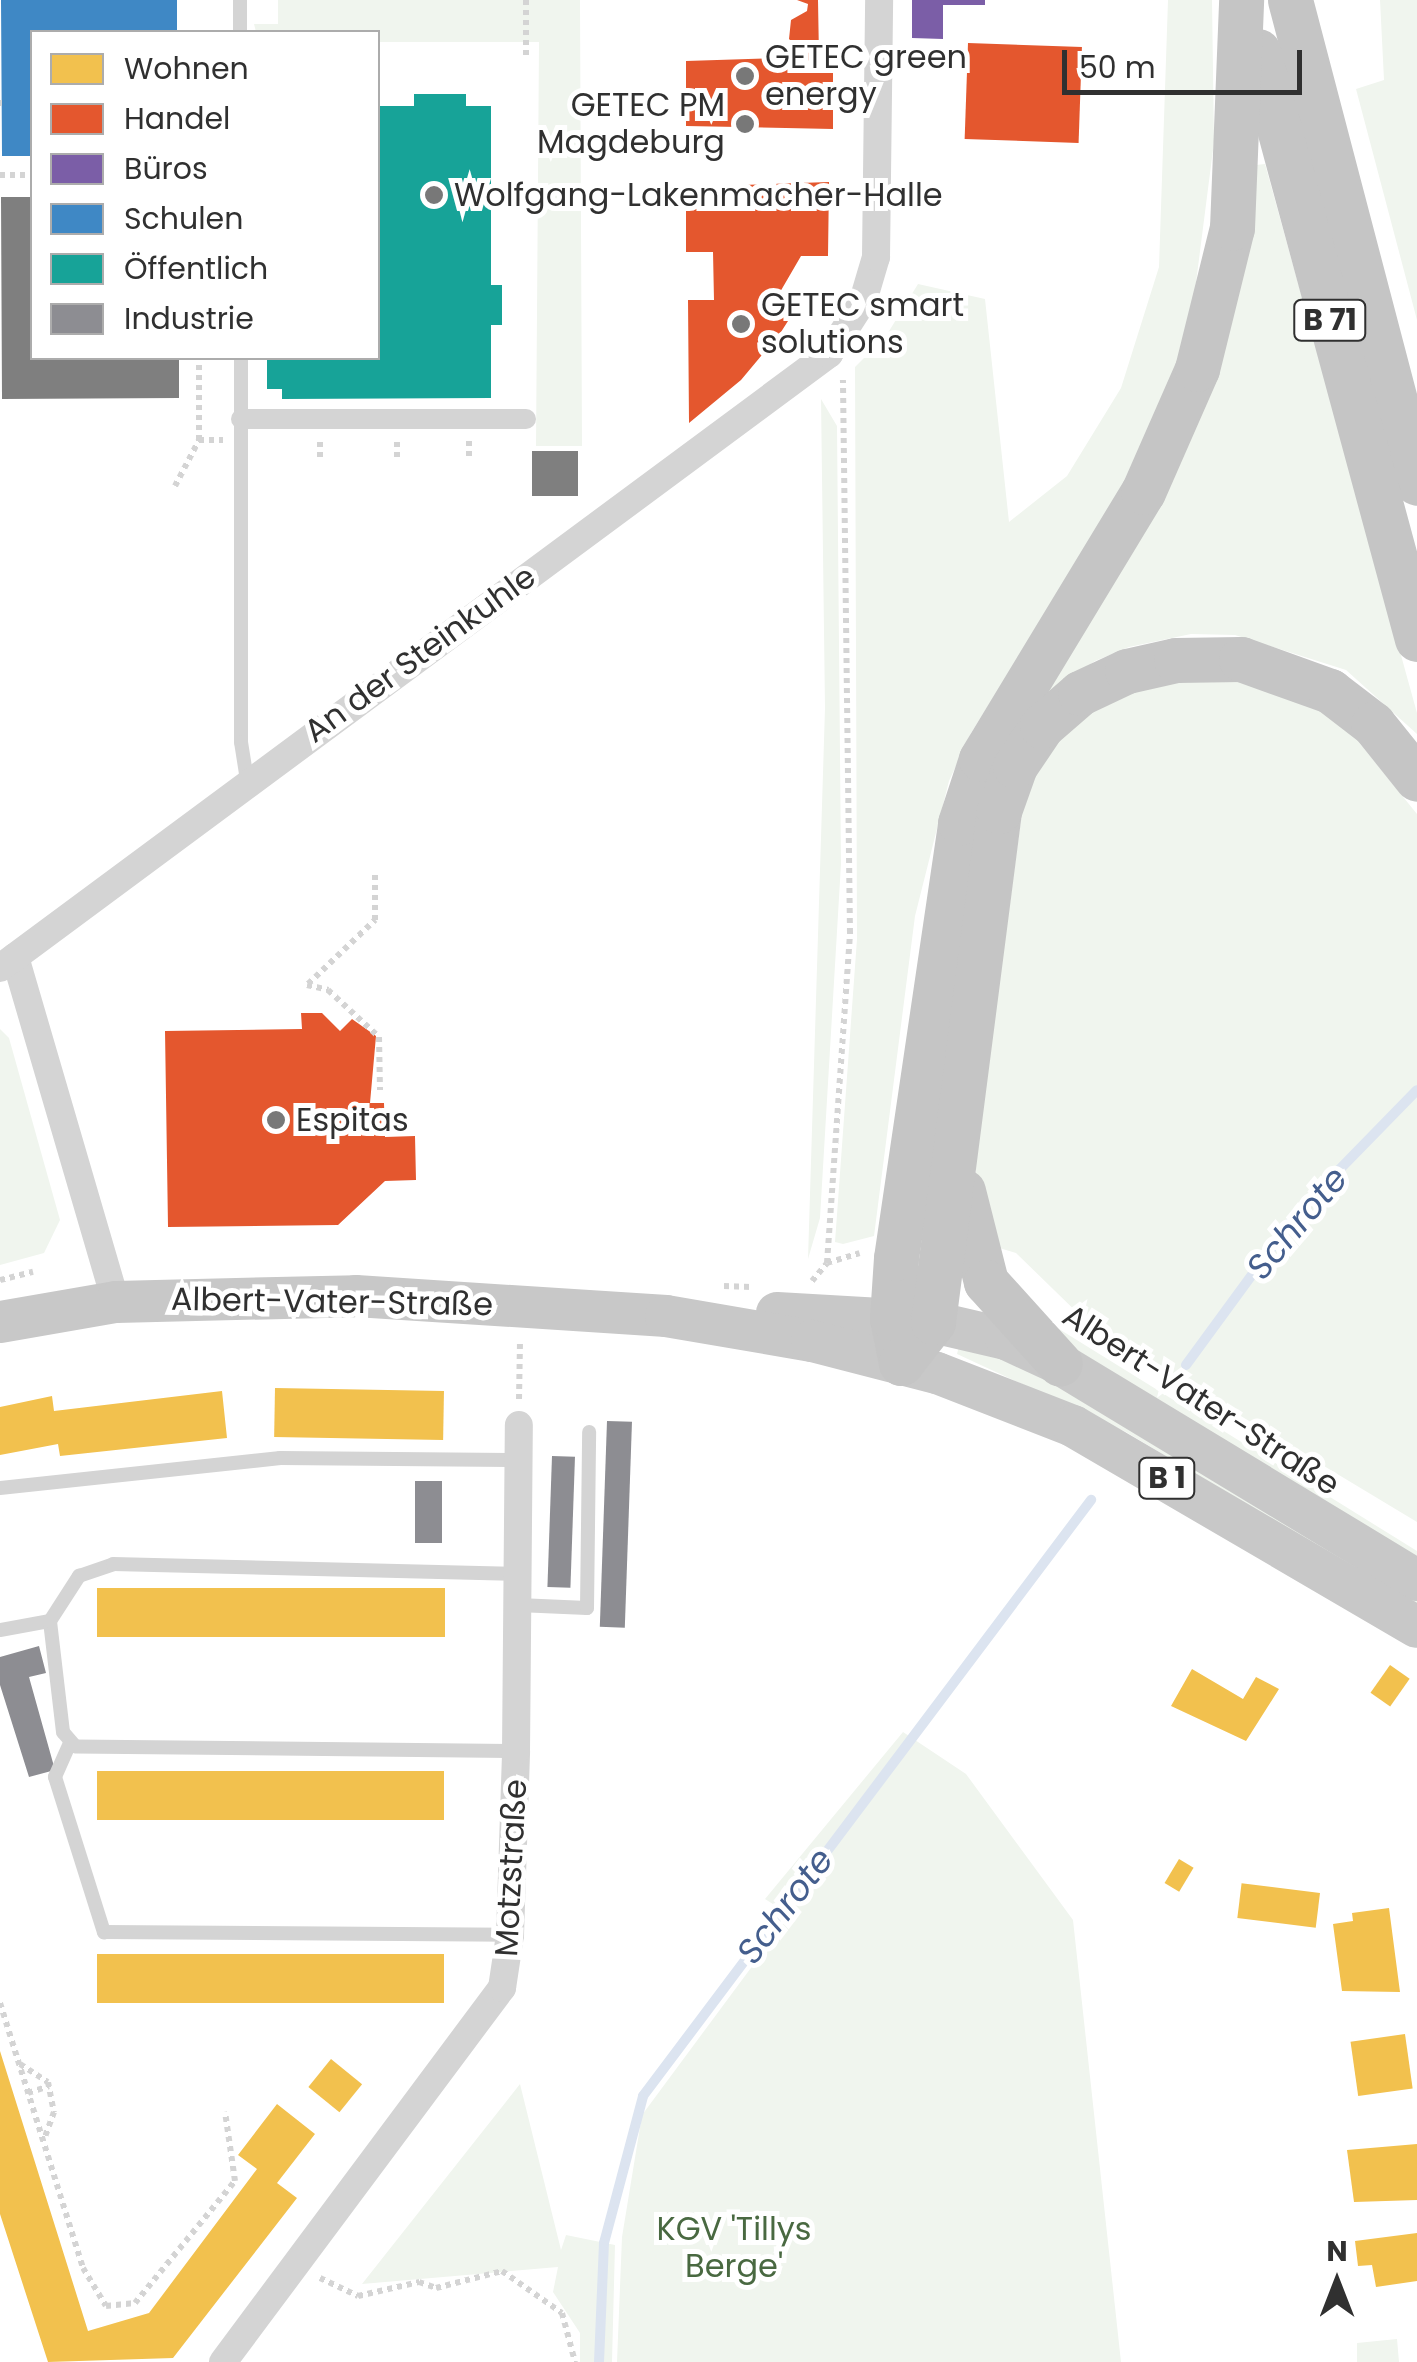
<!DOCTYPE html>
<meta charset="utf-8">
<style>
body{margin:0}
#map{position:relative;width:1417px;height:2362px;overflow:hidden;background:#fff;font-family:Poppins,sans-serif}
div>[style]{position:absolute}
[style*='--x']{left:calc(var(--x)*1px);top:calc(var(--y)*1px);width:calc(var(--w)*1px);rotate:calc(var(--a)*1deg)}
.green>*{inset:0;background:#f0f5ee}
.homes>*{inset:0;background:#f2c14e;transform-origin:0 0}
.shops>*{inset:0;background:#e4572e;transform-origin:0 0}
.offices>*{inset:0;background:#7b5ea7}
.schools>*{inset:0;background:#3f88c5}
.public>*{inset:0;background:#17a398}
.industry>*{inset:0;background:#8d8d92;transform-origin:0 0}
.stream>*{height:10px;margin:-5px;padding:0 5px;transform-origin:5px;border-radius:5px;background:#dce4f0}
.building>*{inset:0;background:#7f7f7f;transform-origin:0 0}
.path>*{height:6px;margin-top:-3px;transform-origin:0;background:repeating-linear-gradient(90deg,#d4d4d4 0 5px,transparent 0 10px)}
.service>*{height:14px;margin:-7px;padding:0 7px;transform-origin:7px;border-radius:7px;background:#d4d4d4}
.pedestrian>*{height:20px;margin:-10px;padding:0 10px;transform-origin:10px;border-radius:10px;background:#d4d4d4}
.minor>*{height:28px;margin:-14px;padding:0 14px;transform-origin:14px;border-radius:14px;background:#d4d4d4}
.primary>*{height:42px;margin:-21px;padding:0 21px;transform-origin:21px;border-radius:21px;background:#c8c8c8}
.trunk>*{height:45px;margin:-22.5px;padding:0 22.5px;transform-origin:22.5px;border-radius:22.5px;background:#c5c5c5}
.dots>*{width:28px;height:28px;translate:-50% -50%;box-sizing:border-box;border:5px solid #fff;border-radius:50%}
span{translate:-50% -50%;white-space:nowrap;text-align:center;line-height:1.15;-webkit-text-stroke:10px #fff;paint-order:stroke}
.shield-label span{padding:2px 8px;background:#fff;border:2px solid;border-radius:8px;-webkit-text-stroke-width:0}
.shield-label{font-size:30px;color:#303030;font-weight:700}
.poi-label{font-size:32px;color:#303030}
.left{translate:0 -50%;text-align:left}
.right{translate:-100% -50%;text-align:right}
.street-label{font-size:32px;color:#303030}
.park-label{font-size:32px;color:#496941}
.water-label{font-size:35px;color:#445e8d;font-style:italic}
.legend{position:absolute;left:30px;top:30px;width:350px;height:330px;box-sizing:border-box;background:#fff;border:2px solid #acacac;margin:0;padding:12px 18px;list-style:none;font-size:30px;color:#303030}
.legend li{display:flex;align-items:center;gap:20px;height:50px}
.legend b{width:50px;border:2px solid #acacac}
.north{position:absolute;left:1287px;top:2232px;width:100px;height:100px;-webkit-text-stroke:8px #fff;paint-order:stroke;rotate:0deg;font-size:28px;font-weight:700;line-height:40px;text-align:center;color:#303030}
.north::after{content:'';display:block;margin:auto;width:35px;height:45px;background:#303030;clip-path:polygon(50% 0,100% 100%,50% 72%,0 100%)}
.scale{position:absolute;left:1062px;top:50px;width:240px;height:45px;box-sizing:border-box;border:5px solid #303030;border-top:0;padding-left:12px;font-size:30px;line-height:35px;white-space:nowrap;color:#303030;-webkit-text-stroke:8px #fff;paint-order:stroke}
</style>
<div id="map">
<div class="green">
<div style="clip-path:polygon(278px 0,580px 0,582px 446px,536px 446px,539px 42px,378px 42px,378px 32px,256px 32px,254px 24px,278px 24px)"></div>
<div style="clip-path:polygon(1168px 0,1212px 0,1214px 142px,1193px 306px,1170px 391px,1100px 528px,971px 733px,949px 781px,915px 916px,874px 1236px,843px 1244px,835px 1242px,857px 939px,855px 367px,886px 336px,918px 284px,985px 299px,1009px 522px,1067px 476px,1121px 388px,1159px 267px)"></div>
<div style="clip-path:polygon(1380px 0,1417px 0,1417px 320px,1356px 89px,1384px 80px)"></div>
<div style="clip-path:polygon(1265px 164px,1417px 713px,1417px 734px,1346px 670px,1235px 635px,1191px 634px,1129px 647px,1095px 661px,1044px 697px,1256px 165px)"></div>
<div style="clip-path:polygon(821px 399px,837px 426px,841px 864px,820px 1218px,808px 1259px,825px 708px)"></div>
<div style="clip-path:polygon(1172px 678px,1257px 679px,1340px 719px,1417px 814px,1417px 1522px,1091px 1326px,1016px 1253px,986px 1244px,975px 1165px,1024px 797px,1043px 759px,1073px 725px,1112px 699px)"></div>
<div style="clip-path:polygon(0 1029px,9px 1038px,60px 1220px,44px 1253px,0 1265px)"></div>
<div style="clip-path:polygon(1051px 1324px,1417px 1551px,1417px 1558px,1068px 1345px)"></div>
<div style="clip-path:polygon(959px 1346px,1031px 1367px,1417px 1600px,1417px 1607px,1126px 1432px,957px 1354px)"></div>
<div style="clip-path:polygon(903px 1732px,966px 1774px,1073px 1920px,1121px 2362px,617px 2362px,622px 2237px,642px 2115px,790px 1915px,765px 1899px)"></div>
<div style="clip-path:polygon(520px 2084px,561px 2250px,566px 2235px,615px 2245px,612px 2362px,580px 2362px,580px 2333px,553px 2292px,558px 2267px,362px 2284px)"></div>
<div style="clip-path:polygon(1397px 2339px,1399px 2362px,1357px 2362px,1357px 2343px)"></div>
</div>
<div class="homes">
<div style="left:275px;top:1388px;width:169px;height:49px;rotate:1deg"></div>
<div style="clip-path:polygon(222px 1391px,227px 1438px,60px 1456px,58px 1444px,0 1455px,0 1407px,52px 1396px,54px 1411px)"></div>
<div style="left:97px;top:1588px;width:348px;height:49px"></div>
<div style="left:1390px;top:1665px;width:24px;height:34px;rotate:35deg"></div>
<div style="clip-path:polygon(1192px 1669px,1243px 1699px,1256px 1677px,1279px 1689px,1246px 1741px,1171px 1706px)"></div>
<div style="left:97px;top:1771px;width:347px;height:49px"></div>
<div style="left:1179px;top:1859px;width:17px;height:28px;rotate:31deg"></div>
<div style="left:1320px;top:1893px;width:35px;height:79px;rotate:97deg"></div>
<div style="clip-path:polygon(1389px 1908px,1400px 1992px,1342px 1991px,1333px 1924px,1353px 1921px,1352px 1913px)"></div>
<div style="left:97px;top:1954px;width:347px;height:49px"></div>
<div style="left:1405px;top:2034px;width:55px;height:55px;rotate:82deg"></div>
<div style="clip-path:polygon(0 2051px,88px 2331px,149px 2313px,257px 2169px,238px 2155px,277px 2104px,315px 2134px,277px 2183px,297px 2198px,173px 2358px,48px 2362px,0 2214px)"></div>
<div style="left:331px;top:2059px;width:40px;height:36px;rotate:39deg"></div>
<div style="clip-path:polygon(1417px 2144px,1417px 2200px,1354px 2202px,1347px 2150px)"></div>
<div style="clip-path:polygon(1417px 2233px,1417px 2281px,1376px 2287px,1372px 2265px,1358px 2266px,1355px 2241px)"></div>
</div>
<div class="shops">
<div style="clip-path:polygon(797px 0,818px 0,819px 57px,833px 56px,833px 129px,686px 126px,686px 61px,808px 57px,789px 39px,791px 20px,807px 11px,808px 4px)"></div>
<div style="left:968px;top:43px;width:114px;height:96px;rotate:2deg"></div>
<div style="clip-path:polygon(829px 182px,828px 256px,801px 256px,776px 299px,802px 299px,781px 332px,741px 380px,689px 423px,688px 300px,714px 300px,713px 252px,686px 252px,686px 187px)"></div>
<div style="clip-path:polygon(301px 1013px,322px 1013px,340px 1031px,352px 1019px,376px 1036px,370px 1103px,384px 1103px,385px 1137px,415px 1136px,416px 1180px,385px 1181px,338px 1225px,168px 1227px,165px 1031px,302px 1029px)"></div>
</div>
<div class="offices">
<div style="clip-path:polygon(912px 0,985px 0,985px 5px,943px 5px,943px 39px,912px 38px)"></div>
</div>
<div class="schools">
<div style="clip-path:polygon(1px 0,177px 0,177px 32px,32px 32px,32px 156px,2px 156px)"></div>
</div>
<div class="public">
<div style="clip-path:polygon(414px 94px,466px 94px,466px 106px,491px 106px,491px 285px,502px 285px,502px 325px,491px 325px,491px 398px,282px 399px,282px 389px,267px 389px,267px 358px,378px 358px,378px 106px,414px 106px)"></div>
</div>
<div class="industry">
<div style="left:607px;top:1421px;width:25px;height:206px;rotate:2deg"></div>
<div style="left:552px;top:1456px;width:23px;height:131px;rotate:2deg"></div>
<div style="left:415px;top:1481px;width:27px;height:62px"></div>
<div style="clip-path:polygon(39px 1646px,46px 1673px,29px 1677px,55px 1770px,29px 1777px,0 1685px,0 1657px)"></div>
</div>
<div class="stream">
<div style="--x:1186;--y:1365;--w:190;--a:-53.8"></div>
<div style="--x:1298;--y:1212;--w:170;--a:-45.7"></div>
<div style="--x:599;--y:2362;--w:119;--a:-87.6"></div>
<div style="--x:604;--y:2243;--w:152;--a:-75.1"></div>
<div style="--x:643;--y:2096;--w:746;--a:-53.07"></div>
</div>
<div class="building">
<div style="clip-path:polygon(1px 197px,32px 197px,32px 358px,179px 358px,179px 398px,2px 399px)"></div>
<div style="left:532px;top:451px;width:46px;height:45px"></div>
</div>
<div class="path">
<div style="--x:526;--y:55;--w:55;--a:-90"></div>
<div style="--x:0;--y:103;--w:2;--a:0"></div>
<div style="--x:0;--y:175;--w:32;--a:0"></div>
<div style="--x:199;--y:440;--w:24;--a:0"></div>
<div style="--x:469;--y:441;--w:19;--a:90"></div>
<div style="--x:320;--y:442;--w:19;--a:90"></div>
<div style="--x:397;--y:442;--w:19;--a:90"></div>
<div style="--x:175;--y:486;--w:52;--a:-62.4"></div>
<div style="--x:199;--y:440;--w:82;--a:-90"></div>
<div style="--x:308;--y:984;--w:93;--a:-43.7"></div>
<div style="--x:375;--y:920;--w:45;--a:-90"></div>
<div style="--x:307;--y:985;--w:22;--a:13"></div>
<div style="--x:328;--y:990;--w:69;--a:42.7"></div>
<div style="--x:379;--y:1037;--w:53;--a:88.9"></div>
<div style="--x:827;--y:1263;--w:331;--a:-86"></div>
<div style="--x:850;--y:933;--w:553;--a:-90.73"></div>
<div style="--x:0;--y:1280;--w:34;--a:-14"></div>
<div style="--x:812;--y:1281;--w:23;--a:-50"></div>
<div style="--x:827;--y:1263;--w:34;--a:-17"></div>
<div style="--x:724;--y:1286;--w:27;--a:2"></div>
<div style="--x:1083;--y:1329;--w:32;--a:34"></div>
<div style="--x:519;--y:1399;--w:58;--a:-89"></div>
<div style="--x:0;--y:2003;--w:278;--a:72.6"></div>
<div style="--x:83;--y:2268;--w:44;--a:58.8"></div>
<div style="--x:106;--y:2306;--w:29;--a:-6"></div>
<div style="--x:135;--y:2303;--w:158;--a:-50.7"></div>
<div style="--x:235;--y:2181;--w:70;--a:-98.2"></div>
<div style="--x:20;--y:2064;--w:33;--a:33"></div>
<div style="--x:48;--y:2082;--w:31;--a:79"></div>
<div style="--x:54;--y:2112;--w:29;--a:110"></div>
<div style="--x:28;--y:2093;--w:22;--a:-18"></div>
<div style="--x:320;--y:2278;--w:42;--a:25.3"></div>
<div style="--x:358;--y:2296;--w:63;--a:-12.9"></div>
<div style="--x:419;--y:2282;--w:18;--a:19"></div>
<div style="--x:436;--y:2288;--w:68;--a:-14.4"></div>
<div style="--x:502;--y:2271;--w:73;--a:35"></div>
<div style="--x:562;--y:2313;--w:51;--a:75.1"></div>
</div>
<div class="service">
<div style="--x:240;--y:32;--w:32;--a:-90"></div>
<div style="--x:241;--y:358;--w:384;--a:90"></div>
<div style="--x:241;--y:742;--w:38;--a:81"></div>
<div style="--x:0;--y:1488;--w:282;--a:-6.1"></div>
<div style="--x:280;--y:1458;--w:239;--a:0.5"></div>
<div style="--x:518;--y:1605;--w:69;--a:2.5"></div>
<div style="--x:587;--y:1608;--w:176;--a:-89.3"></div>
<div style="--x:0;--y:1630;--w:51;--a:-10.2"></div>
<div style="--x:70;--y:1743;--w:37;--a:114"></div>
<div style="--x:55;--y:1777;--w:163;--a:72.5"></div>
<div style="--x:104;--y:1932;--w:406;--a:0.4"></div>
<div style="--x:516;--y:1751;--w:441;--a:-179.4"></div>
<div style="--x:75;--y:1746;--w:18;--a:-131"></div>
<div style="--x:63;--y:1732;--w:112;--a:-96.7"></div>
<div style="--x:50;--y:1621;--w:54;--a:-57.2"></div>
<div style="--x:79;--y:1576;--w:36;--a:-19"></div>
<div style="--x:113;--y:1564;--w:405;--a:1.4"></div>
</div>
<div class="pedestrian">
<div style="--x:241;--y:419;--w:285;--a:0"></div>
</div>
<div class="minor">
<div style="--x:15;--y:957;--w:359;--a:73.7"></div>
<div style="--x:0;--y:968;--w:1032;--a:-36.53"></div>
<div style="--x:829;--y:354;--w:63;--a:-57.3"></div>
<div style="--x:863;--y:301;--w:46;--a:-73.5"></div>
<div style="--x:876;--y:257;--w:257;--a:-89.3"></div>
<div style="--x:223;--y:2362;--w:467;--a:-53.3"></div>
<div style="--x:502;--y:1988;--w:54;--a:-81.4"></div>
<div style="--x:510;--y:1935;--w:184;--a:-88.1"></div>
<div style="--x:516;--y:1751;--w:326;--a:-89.5"></div>
</div>
<div class="primary">
<div style="--x:777;--y:1313;--w:156;--a:3.3"></div>
<div style="--x:933;--y:1322;--w:75;--a:13.1"></div>
<div style="--x:1006;--y:1339;--w:60;--a:24.8"></div>
<div style="--x:1060;--y:1364;--w:417;--a:31.2"></div>
<div style="--x:0;--y:1322;--w:118;--a:-9.8"></div>
<div style="--x:116;--y:1302;--w:240;--a:-1.4"></div>
<div style="--x:356;--y:1296;--w:311;--a:3.7"></div>
<div style="--x:666;--y:1316;--w:148;--a:9.7"></div>
<div style="--x:812;--y:1341;--w:129;--a:14.4"></div>
<div style="--x:937;--y:1373;--w:146;--a:21.3"></div>
<div style="--x:1073;--y:1426;--w:398;--a:30.3"></div>
</div>
<div class="trunk">
<div style="--x:1290;--y:0;--w:499;--a:75.3"></div>
<div style="--x:1258;--y:51;--w:609;--a:74.87"></div>
<div style="--x:963;--y:1191;--w:94;--a:75.8"></div>
<div style="--x:986;--y:1282;--w:110;--a:47.9"></div>
<div style="--x:901;--y:1363;--w:46;--a:-101.3"></div>
<div style="--x:892;--y:1318;--w:60;--a:-86.2"></div>
<div style="--x:896;--y:1258;--w:440;--a:-81.6"></div>
<div style="--x:960;--y:823;--w:67;--a:-71.8"></div>
<div style="--x:981;--y:759;--w:312;--a:-58.8"></div>
<div style="--x:1143;--y:492;--w:134;--a:-66.3"></div>
<div style="--x:1197;--y:369;--w:145;--a:-76.1"></div>
<div style="--x:1232;--y:228;--w:228;--a:-87.7"></div>
<div style="--x:901;--y:1363;--w:52;--a:-52"></div>
<div style="--x:933;--y:1322;--w:515;--a:-82.64"></div>
<div style="--x:999;--y:811;--w:48;--a:-70.4"></div>
<div style="--x:1015;--y:766;--w:48;--a:-56"></div>
<div style="--x:1042;--y:726;--w:50;--a:-41"></div>
<div style="--x:1080;--y:693;--w:52;--a:-25.1"></div>
<div style="--x:1127;--y:671;--w:50;--a:-12.7"></div>
<div style="--x:1176;--y:660;--w:65;--a:-0.9"></div>
<div style="--x:1241;--y:659;--w:95;--a:19.8"></div>
<div style="--x:1330;--y:691;--w:54;--a:37.5"></div>
<div style="--x:1373;--y:724;--w:70;--a:51.3"></div>
</div>
<div class="dots">
<div style="left:745px;top:76px;background:#787878"></div>
<div style="left:745px;top:124px;background:#787878"></div>
<div style="left:434px;top:195px;background:#787878"></div>
<div style="left:741px;top:324px;background:#787878"></div>
<div style="left:276px;top:1120px;background:#787878"></div>
</div>
<div class="shield-label">
<span style="left:1330px;top:320px">B 71</span>
<span style="left:1167px;top:1478px">B 1</span>
</div>
<div class="poi-label">
<span class="left" style="left:765px;top:76px">GETEC green<br>energy</span>
<span class="right" style="left:725px;top:124px">GETEC PM<br>Magdeburg</span>
<span class="left" style="left:454px;top:195px">Wolfgang-Lakenmacher-Halle</span>
<span class="left" style="left:761px;top:324px">GETEC smart<br>solutions</span>
<span class="left" style="left:296px;top:1120px">Espitas</span>
</div>
<div class="street-label">
<span style="left:420px;top:654px;rotate:-36deg">An der Steinkuhle</span>
<span style="left:332px;top:1302px;rotate:1deg">Albert-Vater-Straße</span>
<span style="left:1201px;top:1400px;rotate:33deg">Albert-Vater-Straße</span>
<span style="left:511px;top:1868px;rotate:-87deg">Motzstraße</span>
</div>
<div class="park-label">
<span style="left:734px;top:2248px">KGV 'Tillys<br>Berge'</span>
</div>
<div class="water-label">
<span style="left:1297px;top:1223px;rotate:-50deg">Schrote</span>
<span style="left:785px;top:1906px;rotate:-53deg">Schrote</span>
</div>
<ul class="legend">
<li><b style="height:28px;background:#f2c14e"></b>Wohnen</li>
<li><b style="height:28px;background:#e4572e"></b>Handel</li>
<li><b style="height:28px;background:#7b5ea7"></b>Büros</li>
<li><b style="height:28px;background:#3f88c5"></b>Schulen</li>
<li><b style="height:28px;background:#17a398"></b>Öffentlich</li>
<li><b style="height:28px;background:#8d8d92"></b>Industrie</li>
</ul>
<div class="north">N</div>
<div class="scale">50 m</div>
</div>
